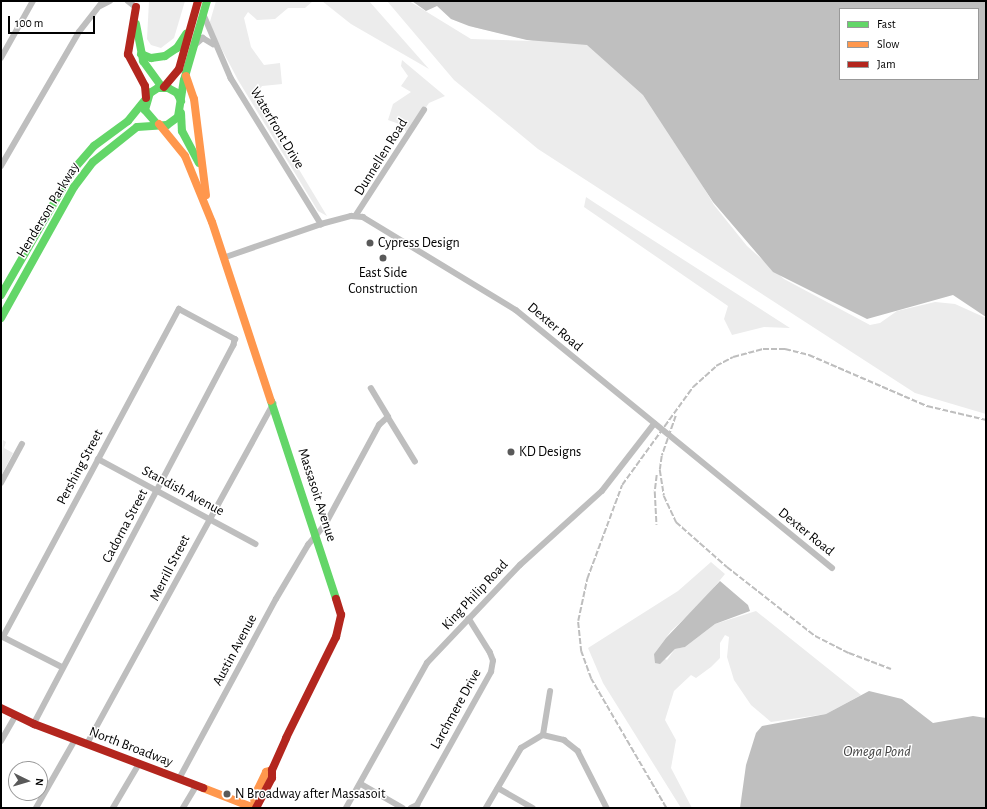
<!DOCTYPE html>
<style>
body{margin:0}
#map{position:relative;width:987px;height:809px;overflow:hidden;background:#fff;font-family:"Alegreya Sans",sans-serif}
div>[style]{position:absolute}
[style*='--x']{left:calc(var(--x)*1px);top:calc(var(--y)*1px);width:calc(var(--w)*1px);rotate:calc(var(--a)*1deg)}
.green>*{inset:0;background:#ececec}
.water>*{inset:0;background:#bfbfbf}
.street>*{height:5.5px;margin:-2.75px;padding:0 2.75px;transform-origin:2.75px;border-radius:2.75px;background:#bebebe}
.fast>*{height:8px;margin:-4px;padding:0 4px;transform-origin:4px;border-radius:4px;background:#63d668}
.slow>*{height:8px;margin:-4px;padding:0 4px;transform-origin:4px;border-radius:4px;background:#ff974d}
.jam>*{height:8px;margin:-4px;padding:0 4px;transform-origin:4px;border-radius:4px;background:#b3261e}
.rail>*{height:1.5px;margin-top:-0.75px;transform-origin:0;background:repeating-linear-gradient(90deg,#bebebe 0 6px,transparent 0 8px)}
.dots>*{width:11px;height:11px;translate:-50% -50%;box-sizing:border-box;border:2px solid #fff;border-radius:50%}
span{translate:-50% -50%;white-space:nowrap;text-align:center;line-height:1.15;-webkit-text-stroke:3px #fff;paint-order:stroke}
.street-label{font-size:14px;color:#000}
.poi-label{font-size:14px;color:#000}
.left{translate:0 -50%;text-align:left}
.water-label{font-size:15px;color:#444;font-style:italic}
.frame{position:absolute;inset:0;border:2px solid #000;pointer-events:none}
.legend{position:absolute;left:839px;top:8px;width:140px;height:72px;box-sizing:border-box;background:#fff;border:1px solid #999;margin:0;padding:5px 7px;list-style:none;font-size:12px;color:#000}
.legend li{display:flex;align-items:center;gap:8px;height:20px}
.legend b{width:20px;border:1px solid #999}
.north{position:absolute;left:8px;top:761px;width:40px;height:40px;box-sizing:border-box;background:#fff;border:1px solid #999;border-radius:50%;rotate:95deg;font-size:11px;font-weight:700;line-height:16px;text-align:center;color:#000}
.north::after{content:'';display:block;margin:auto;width:14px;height:18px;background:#595959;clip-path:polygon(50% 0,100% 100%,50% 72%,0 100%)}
.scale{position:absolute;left:8px;top:16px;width:87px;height:18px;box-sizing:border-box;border:2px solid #000;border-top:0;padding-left:5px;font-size:12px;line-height:14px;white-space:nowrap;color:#000;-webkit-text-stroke:3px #fff;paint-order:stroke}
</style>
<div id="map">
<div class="green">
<div style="clip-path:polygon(149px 1px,185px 1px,174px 38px,161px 48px,151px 45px,147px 39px)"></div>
<div style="clip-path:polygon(216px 1px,313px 1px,305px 8px,288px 8px,275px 19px,257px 20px,248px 12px,244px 18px,251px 47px,264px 65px,280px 63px,282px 84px,262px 86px,257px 94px,259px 103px,327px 216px,318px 211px,238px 80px,209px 25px)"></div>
<div style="clip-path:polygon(322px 1px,369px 1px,429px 69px,351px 24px)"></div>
<div style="clip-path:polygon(387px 1px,409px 1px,471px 39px,533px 41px,469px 26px,620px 46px,714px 205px,747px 246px,784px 279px,870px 325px,880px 323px,897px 311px,935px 302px,955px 304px,986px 318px,986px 414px,915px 393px,538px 149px,454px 80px)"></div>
<div style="clip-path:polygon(402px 60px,445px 96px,429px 103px,407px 134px,402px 125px,388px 120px,393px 104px,411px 92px,401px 86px,408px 76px,401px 66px)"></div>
<div style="clip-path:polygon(586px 197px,595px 203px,790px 328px,764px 327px,732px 335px,724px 319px,728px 306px,584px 207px)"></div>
<div style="clip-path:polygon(3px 440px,6px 442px,4px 448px,13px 453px,1px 476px)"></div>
<div style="clip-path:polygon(711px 562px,725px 574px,701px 603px,671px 631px,654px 654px,667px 660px,675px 649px,685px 647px,715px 624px,756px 611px,861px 695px,826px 714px,771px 722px,751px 705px,734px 680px,727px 657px,729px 637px,725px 635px,720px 643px,720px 658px,711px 667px,696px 678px,691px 675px,674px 691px,665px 720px,676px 740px,671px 768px,692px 808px,681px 808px,603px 683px,588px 648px,678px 591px)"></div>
</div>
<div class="water">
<div style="clip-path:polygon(evenodd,412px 1px,986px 1px,986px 317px,953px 295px,867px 319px,773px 272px,713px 202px,643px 95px,587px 45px,527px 40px,469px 26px,451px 19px,437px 6px,426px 11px,412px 1px,840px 9px,978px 9px,978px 79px,840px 79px,840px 9px)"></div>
<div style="clip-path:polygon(720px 581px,748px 605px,750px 611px,715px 624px,685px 647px,675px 649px,660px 664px,655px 663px,654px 654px,666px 638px)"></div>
<div style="clip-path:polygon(869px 691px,902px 699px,933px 723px,973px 716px,986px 718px,986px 808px,740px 808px,746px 765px,756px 733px,762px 726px,826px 714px)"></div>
</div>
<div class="street">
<div style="--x:128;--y:1;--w:10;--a:37"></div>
<div style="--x:100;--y:6;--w:11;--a:-27"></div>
<div style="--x:204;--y:15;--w:69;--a:66.8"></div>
<div style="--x:231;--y:78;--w:172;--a:58.3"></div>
<div style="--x:196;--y:44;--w:9;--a:-41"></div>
<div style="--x:203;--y:38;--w:12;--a:31"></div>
<div style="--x:1;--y:58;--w:65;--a:-60.7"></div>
<div style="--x:1;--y:166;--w:155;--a:-59.8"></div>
<div style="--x:79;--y:32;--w:39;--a:-52"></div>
<div style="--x:356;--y:215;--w:125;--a:-57.1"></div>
<div style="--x:223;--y:258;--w:104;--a:-19.1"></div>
<div style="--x:321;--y:224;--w:31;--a:-15"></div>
<div style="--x:351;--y:216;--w:12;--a:5"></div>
<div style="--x:363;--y:217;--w:179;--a:31.3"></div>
<div style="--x:516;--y:310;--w:408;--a:39.2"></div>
<div style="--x:388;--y:417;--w:52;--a:58.5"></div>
<div style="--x:98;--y:459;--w:179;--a:28.3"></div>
<div style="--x:1;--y:483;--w:44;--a:-61.7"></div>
<div style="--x:1;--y:636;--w:68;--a:26.9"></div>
<div style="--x:3;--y:637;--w:372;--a:-61.8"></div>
<div style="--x:179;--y:309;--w:64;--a:28.2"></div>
<div style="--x:235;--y:339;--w:6;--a:99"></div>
<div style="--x:234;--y:345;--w:429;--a:117.8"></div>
<div style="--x:543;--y:735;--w:44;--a:-80.8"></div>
<div style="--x:1;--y:741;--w:28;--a:-60"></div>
<div style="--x:87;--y:744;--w:388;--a:-61.3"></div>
<div style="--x:179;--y:779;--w:204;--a:-61.7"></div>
<div style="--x:276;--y:599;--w:63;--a:-59.3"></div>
<div style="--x:308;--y:545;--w:26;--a:-50"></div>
<div style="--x:325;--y:525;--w:114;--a:-61.6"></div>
<div style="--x:379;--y:425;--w:12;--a:-42"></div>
<div style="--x:388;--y:417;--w:33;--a:-121"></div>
<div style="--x:361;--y:784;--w:48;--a:29.7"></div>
<div style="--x:498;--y:788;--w:40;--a:29.7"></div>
<div style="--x:36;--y:808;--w:78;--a:-60.2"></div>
<div style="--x:113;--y:808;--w:51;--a:-59.4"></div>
<div style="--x:183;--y:808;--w:26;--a:-59"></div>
<div style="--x:346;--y:808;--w:166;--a:-60.8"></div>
<div style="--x:427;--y:663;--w:135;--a:-46.5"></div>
<div style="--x:520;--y:565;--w:110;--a:-42.1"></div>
<div style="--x:602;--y:491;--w:85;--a:-52.2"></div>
<div style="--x:411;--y:808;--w:7;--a:-27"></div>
<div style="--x:417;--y:805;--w:152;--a:-60.9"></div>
<div style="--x:491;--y:672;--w:11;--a:-80"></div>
<div style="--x:493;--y:661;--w:9;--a:-111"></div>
<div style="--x:490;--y:653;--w:40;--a:-122"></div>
<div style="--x:486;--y:808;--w:69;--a:-59.7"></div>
<div style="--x:521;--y:748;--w:26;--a:-31"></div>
<div style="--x:543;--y:735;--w:22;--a:13"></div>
<div style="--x:564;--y:740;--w:18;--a:38"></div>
<div style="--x:578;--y:751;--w:64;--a:63"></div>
</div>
<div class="fast">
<div style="--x:136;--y:24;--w:38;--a:79"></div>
<div style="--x:143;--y:61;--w:32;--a:54"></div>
<div style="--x:141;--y:54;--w:11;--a:22"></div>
<div style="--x:151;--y:58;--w:14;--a:-8"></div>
<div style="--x:165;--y:56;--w:14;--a:-34"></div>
<div style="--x:177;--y:48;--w:17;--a:-57"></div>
<div style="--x:181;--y:113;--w:18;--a:87"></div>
<div style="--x:182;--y:131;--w:36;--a:62"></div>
<div style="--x:157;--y:124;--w:18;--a:-131"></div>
<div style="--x:145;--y:110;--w:18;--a:-74"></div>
<div style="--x:150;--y:93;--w:9;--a:-32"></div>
<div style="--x:158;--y:88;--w:10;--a:0"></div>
<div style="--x:168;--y:88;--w:10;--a:29"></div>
<div style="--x:177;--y:93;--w:9;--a:63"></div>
<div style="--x:1;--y:295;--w:144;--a:-60.1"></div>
<div style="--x:73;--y:170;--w:32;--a:-49"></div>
<div style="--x:94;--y:146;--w:42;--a:-36.3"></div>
<div style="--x:128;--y:121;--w:27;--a:-51"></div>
<div style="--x:1;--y:318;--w:150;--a:-60.9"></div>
<div style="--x:74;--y:187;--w:31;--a:-53"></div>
<div style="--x:93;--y:162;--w:56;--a:-38.5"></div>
<div style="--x:137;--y:127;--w:30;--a:-4"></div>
<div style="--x:167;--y:125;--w:14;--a:-36"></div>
<div style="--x:178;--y:117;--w:37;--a:-81"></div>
<div style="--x:184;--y:80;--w:82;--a:-73.8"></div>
<div style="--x:271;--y:401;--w:208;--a:71.8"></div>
</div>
<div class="slow">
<div style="--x:186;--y:76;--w:24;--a:71"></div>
<div style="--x:194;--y:99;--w:97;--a:82.9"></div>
<div style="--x:159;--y:124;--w:41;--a:50.9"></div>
<div style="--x:185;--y:156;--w:71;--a:67.8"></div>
<div style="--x:212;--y:222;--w:188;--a:71.8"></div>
<div style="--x:203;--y:788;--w:55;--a:21.4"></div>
<div style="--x:255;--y:808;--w:11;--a:-95"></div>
<div style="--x:254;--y:797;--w:28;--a:-64"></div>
<div style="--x:266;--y:772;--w:6;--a:-18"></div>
</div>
<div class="jam">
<div style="--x:136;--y:7;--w:48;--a:99.7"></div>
<div style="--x:128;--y:54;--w:36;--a:62"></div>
<div style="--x:145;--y:86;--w:12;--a:85"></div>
<div style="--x:164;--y:87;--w:23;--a:-50"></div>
<div style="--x:179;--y:69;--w:71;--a:-74.4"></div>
<div style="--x:1;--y:708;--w:37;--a:26"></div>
<div style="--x:34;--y:724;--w:181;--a:20.7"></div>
<div style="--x:256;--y:808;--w:34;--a:-62"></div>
<div style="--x:272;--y:778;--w:8;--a:-90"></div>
<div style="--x:272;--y:770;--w:35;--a:-66"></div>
<div style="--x:286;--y:738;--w:113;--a:-63.7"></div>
<div style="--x:336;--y:637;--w:23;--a:-77"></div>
<div style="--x:341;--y:615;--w:17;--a:-107"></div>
</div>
<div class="rail">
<div style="--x:676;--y:416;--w:42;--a:109.3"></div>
<div style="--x:662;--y:456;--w:14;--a:98"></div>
<div style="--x:660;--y:470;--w:26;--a:81"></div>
<div style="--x:664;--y:496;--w:29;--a:65"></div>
<div style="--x:676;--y:522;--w:68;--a:41.4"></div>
<div style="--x:727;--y:567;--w:112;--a:38.1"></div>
<div style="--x:815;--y:636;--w:38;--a:27"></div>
<div style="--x:849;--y:653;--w:45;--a:20.9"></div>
<div style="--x:657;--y:475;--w:17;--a:97"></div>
<div style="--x:655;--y:492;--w:33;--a:87"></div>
<div style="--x:666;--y:808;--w:149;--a:-120.2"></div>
<div style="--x:591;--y:679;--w:29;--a:-110"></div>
<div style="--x:581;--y:652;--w:31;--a:-96"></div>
<div style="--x:578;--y:621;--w:43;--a:-77.9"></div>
<div style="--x:587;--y:579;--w:100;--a:-69.6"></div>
<div style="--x:622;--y:485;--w:121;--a:-54.1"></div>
<div style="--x:693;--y:387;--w:31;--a:-42"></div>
<div style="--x:716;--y:366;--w:19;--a:-28"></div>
<div style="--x:733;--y:357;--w:31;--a:-15"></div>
<div style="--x:763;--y:349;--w:22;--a:0"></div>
<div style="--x:785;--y:349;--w:25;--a:14"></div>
<div style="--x:809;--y:355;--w:129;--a:23.4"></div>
<div style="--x:927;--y:406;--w:61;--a:13.3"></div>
</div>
<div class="dots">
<div style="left:370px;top:243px;background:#595959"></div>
<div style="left:383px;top:258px;background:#595959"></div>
<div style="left:511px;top:452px;background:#595959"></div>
<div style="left:227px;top:794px;background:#595959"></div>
</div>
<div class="street-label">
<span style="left:277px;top:128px;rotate:59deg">Waterfront Drive</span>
<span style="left:381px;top:157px;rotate:-58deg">Dunnellen Road</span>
<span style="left:48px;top:210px;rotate:-59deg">Henderson Parkway</span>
<span style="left:555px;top:327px;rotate:40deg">Dexter Road</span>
<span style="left:80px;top:467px;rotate:-62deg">Pershing Street</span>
<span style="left:183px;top:491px;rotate:28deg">Standish Avenue</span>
<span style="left:317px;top:495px;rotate:72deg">Massasoit Avenue</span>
<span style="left:125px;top:526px;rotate:-62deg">Cadorna Street</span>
<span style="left:806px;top:532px;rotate:39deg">Dexter Road</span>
<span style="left:170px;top:568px;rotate:-63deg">Merrill Street</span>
<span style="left:475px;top:595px;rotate:-47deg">King Philip Road</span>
<span style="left:235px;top:650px;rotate:-62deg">Austin Avenue</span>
<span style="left:456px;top:709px;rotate:-61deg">Larchmere Drive</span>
<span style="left:131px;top:747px;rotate:21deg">North Broadway</span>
</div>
<div class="poi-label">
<span class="left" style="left:378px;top:243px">Cypress Design</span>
<span style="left:383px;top:281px">East Side<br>Construction</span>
<span class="left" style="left:519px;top:452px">KD Designs</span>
<span class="left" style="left:235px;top:794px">N Broadway after Massasoit</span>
</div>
<div class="water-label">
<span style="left:877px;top:752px">Omega Pond</span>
</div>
<div class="frame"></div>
<ul class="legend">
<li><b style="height:5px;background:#63d668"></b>Fast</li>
<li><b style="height:5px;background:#ff974d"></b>Slow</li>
<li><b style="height:5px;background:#b3261e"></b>Jam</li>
</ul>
<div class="north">N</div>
<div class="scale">100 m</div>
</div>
